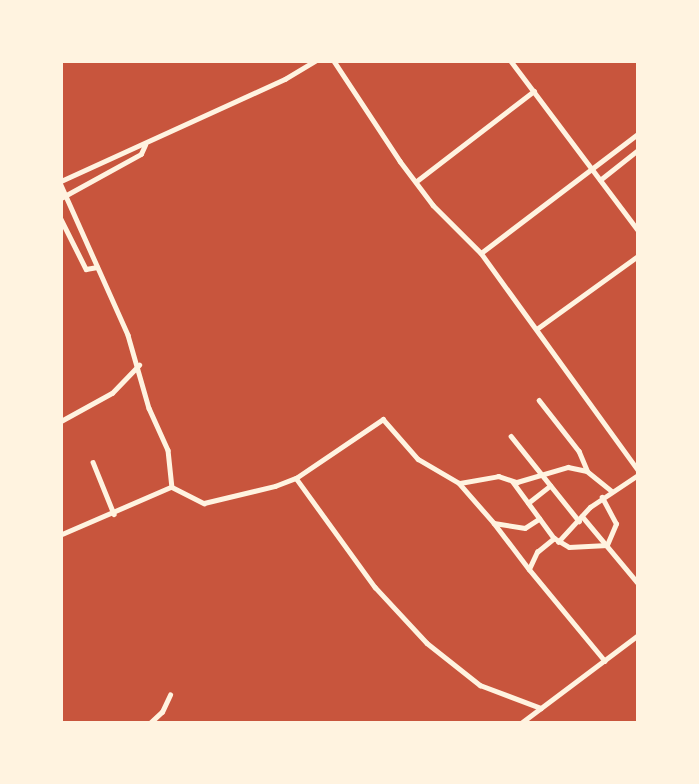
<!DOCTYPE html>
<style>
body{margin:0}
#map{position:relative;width:699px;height:784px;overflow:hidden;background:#c8553d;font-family:Montserrat,sans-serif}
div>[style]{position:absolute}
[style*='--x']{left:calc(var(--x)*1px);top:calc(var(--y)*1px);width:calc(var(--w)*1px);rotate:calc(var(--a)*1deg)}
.minor>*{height:4.5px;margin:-2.25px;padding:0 2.25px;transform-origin:2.25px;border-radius:2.25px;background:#fff3e0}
span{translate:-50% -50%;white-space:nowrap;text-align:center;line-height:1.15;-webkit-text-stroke:7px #fff3e0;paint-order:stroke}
.frame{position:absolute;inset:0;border:63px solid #fff3e0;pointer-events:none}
</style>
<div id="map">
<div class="minor">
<div style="--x:334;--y:61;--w:120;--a:56.6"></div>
<div style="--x:400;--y:161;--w:55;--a:53.1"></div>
<div style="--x:433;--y:205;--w:68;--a:45"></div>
<div style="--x:481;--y:253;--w:268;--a:54.1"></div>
<div style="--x:511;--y:61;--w:211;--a:53.1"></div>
<div style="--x:418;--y:180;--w:146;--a:-37.5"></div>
<div style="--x:600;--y:180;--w:48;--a:-38.3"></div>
<div style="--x:61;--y:181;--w:246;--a:-24.5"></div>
<div style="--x:285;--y:79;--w:35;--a:-31"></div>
<div style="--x:61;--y:185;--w:164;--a:65.9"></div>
<div style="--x:128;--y:335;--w:76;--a:74"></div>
<div style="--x:149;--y:408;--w:46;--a:65.7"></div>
<div style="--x:168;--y:450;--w:37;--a:84"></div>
<div style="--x:172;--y:487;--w:121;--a:156.6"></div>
<div style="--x:61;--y:198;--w:91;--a:-28.8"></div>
<div style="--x:141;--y:154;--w:10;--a:-66"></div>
<div style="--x:61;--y:219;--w:56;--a:63.4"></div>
<div style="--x:86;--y:269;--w:11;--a:-10"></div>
<div style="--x:481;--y:253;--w:197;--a:-37.2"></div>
<div style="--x:538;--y:328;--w:123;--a:-35.8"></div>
<div style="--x:539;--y:400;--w:65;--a:51.9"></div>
<div style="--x:579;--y:451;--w:21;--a:67"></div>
<div style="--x:61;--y:421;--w:58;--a:-28.8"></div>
<div style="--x:112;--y:393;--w:39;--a:-46"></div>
<div style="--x:511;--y:436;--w:109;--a:51.3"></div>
<div style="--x:93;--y:462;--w:56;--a:68"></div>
<div style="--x:296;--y:478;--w:135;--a:54.1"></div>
<div style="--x:375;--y:587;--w:76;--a:47.1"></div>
<div style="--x:427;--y:643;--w:68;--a:38.4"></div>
<div style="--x:480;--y:685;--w:65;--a:20.7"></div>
<div style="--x:513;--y:482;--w:69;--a:53.8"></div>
<div style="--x:554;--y:538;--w:17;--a:31"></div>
<div style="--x:569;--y:547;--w:38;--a:-3"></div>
<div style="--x:607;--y:545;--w:23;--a:-67"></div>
<div style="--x:616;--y:524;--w:30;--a:-118"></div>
<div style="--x:460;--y:483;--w:39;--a:-10"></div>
<div style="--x:498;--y:476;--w:20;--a:18"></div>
<div style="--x:517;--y:482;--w:53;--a:-16.4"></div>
<div style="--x:568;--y:467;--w:19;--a:12"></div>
<div style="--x:587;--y:471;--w:32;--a:39"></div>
<div style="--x:172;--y:487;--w:36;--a:27"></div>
<div style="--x:204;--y:503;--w:73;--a:-13.5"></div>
<div style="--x:275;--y:486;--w:22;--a:-21"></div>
<div style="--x:296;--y:478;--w:105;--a:-34.1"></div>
<div style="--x:383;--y:419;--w:53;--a:48.8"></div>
<div style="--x:418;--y:459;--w:48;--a:30.3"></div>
<div style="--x:459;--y:483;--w:53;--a:48.8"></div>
<div style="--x:494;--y:523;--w:31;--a:9"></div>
<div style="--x:525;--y:528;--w:17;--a:-33"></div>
<div style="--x:528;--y:503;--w:28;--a:-38"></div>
<div style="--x:582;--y:516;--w:87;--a:50.1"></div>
<div style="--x:494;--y:523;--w:58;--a:52.7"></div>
<div style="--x:529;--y:569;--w:19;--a:-65"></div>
<div style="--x:537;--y:552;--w:22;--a:-39"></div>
<div style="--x:558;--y:542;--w:47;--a:-47.6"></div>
<div style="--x:590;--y:507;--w:58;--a:-33.7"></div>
<div style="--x:529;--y:569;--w:119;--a:50.4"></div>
<div style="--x:150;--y:723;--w:16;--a:-43"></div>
<div style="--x:162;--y:712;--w:19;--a:-65"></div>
<div style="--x:521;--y:723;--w:146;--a:-36.9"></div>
</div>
<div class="frame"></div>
</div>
